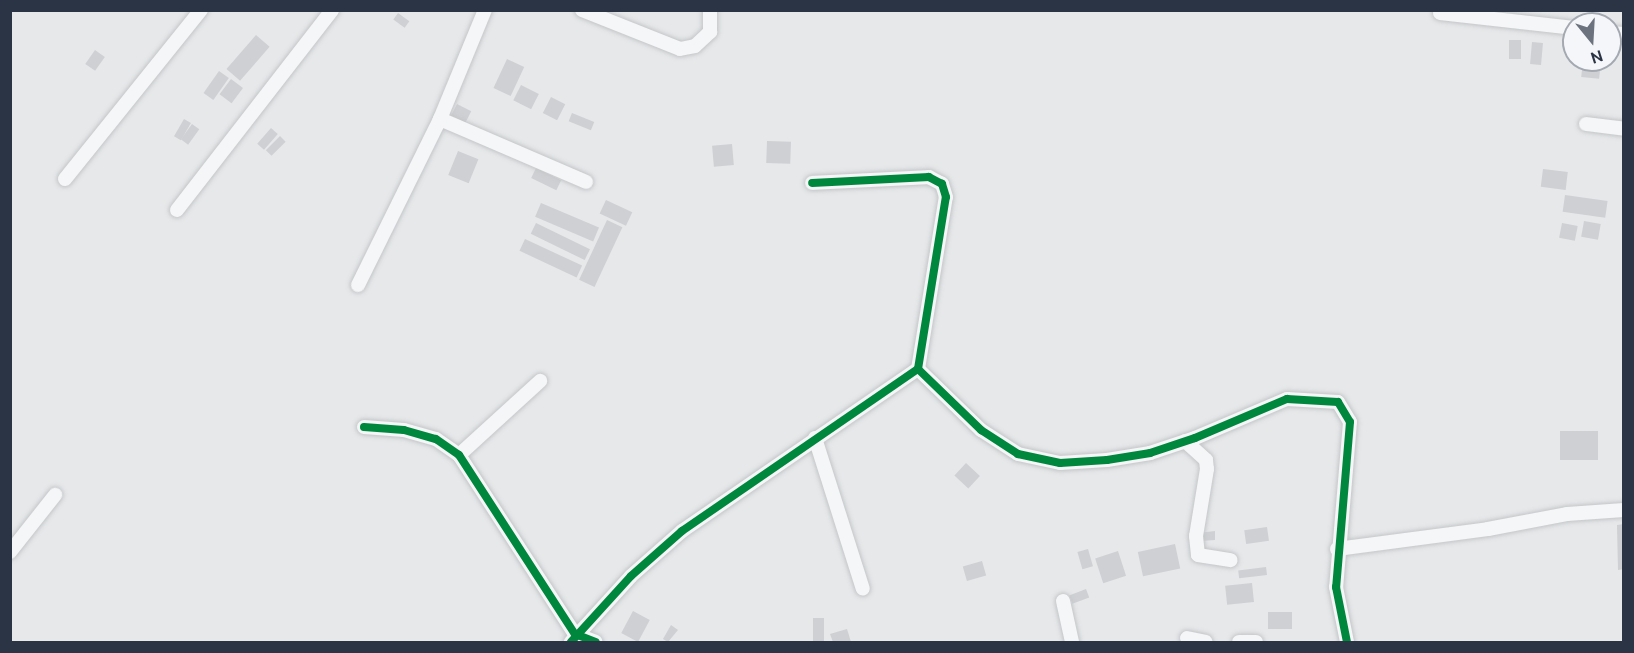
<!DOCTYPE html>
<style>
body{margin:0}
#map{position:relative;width:1634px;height:653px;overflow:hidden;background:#e6e8ea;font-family:Ubuntu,sans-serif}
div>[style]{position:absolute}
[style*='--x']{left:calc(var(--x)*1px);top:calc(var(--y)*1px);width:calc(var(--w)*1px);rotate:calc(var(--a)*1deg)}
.building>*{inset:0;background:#ced0d3;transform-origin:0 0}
.roads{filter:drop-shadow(0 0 2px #c4c6c8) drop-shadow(0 0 2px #c4c6c8)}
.minor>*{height:14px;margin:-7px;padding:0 7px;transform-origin:7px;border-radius:7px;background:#f5f6f7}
.cycleway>*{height:8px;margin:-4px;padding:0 4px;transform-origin:4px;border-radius:4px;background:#00873e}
span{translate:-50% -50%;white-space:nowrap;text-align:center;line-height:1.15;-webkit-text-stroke:4.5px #f4f6f9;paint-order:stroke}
.frame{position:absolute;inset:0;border:12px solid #2b3445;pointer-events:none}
.north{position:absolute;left:1562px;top:12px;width:60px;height:60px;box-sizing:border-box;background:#f4f6f9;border:2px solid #a4a8b1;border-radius:50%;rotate:162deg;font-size:16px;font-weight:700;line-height:24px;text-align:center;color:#2b3445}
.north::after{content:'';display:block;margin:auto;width:21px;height:27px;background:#6c737f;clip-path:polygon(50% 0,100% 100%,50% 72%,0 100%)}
</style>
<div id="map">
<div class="building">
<div style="left:398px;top:13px;width:14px;height:8px;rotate:36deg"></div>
<div style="left:256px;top:35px;width:18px;height:45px;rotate:41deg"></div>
<div style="left:1509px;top:40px;width:12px;height:19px"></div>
<div style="left:1532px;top:42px;width:11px;height:22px;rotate:5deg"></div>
<div style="left:95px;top:50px;width:12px;height:17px;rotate:35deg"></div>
<div style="left:507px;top:59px;width:19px;height:32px;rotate:25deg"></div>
<div style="left:1583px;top:60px;width:18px;height:17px;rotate:6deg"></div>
<div style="left:219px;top:71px;width:12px;height:27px;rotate:35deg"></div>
<div style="left:231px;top:79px;width:15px;height:19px;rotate:37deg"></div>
<div style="left:521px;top:85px;width:20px;height:17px;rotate:27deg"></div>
<div style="left:551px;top:97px;width:16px;height:18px;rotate:27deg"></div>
<div style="left:457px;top:104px;width:16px;height:13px;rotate:27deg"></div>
<div style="left:572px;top:113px;width:24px;height:9px;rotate:22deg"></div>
<div style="left:184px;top:119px;width:8px;height:20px;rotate:30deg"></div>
<div style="left:192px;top:124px;width:9px;height:19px;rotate:36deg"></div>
<div style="left:271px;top:128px;width:9px;height:21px;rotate:41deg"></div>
<div style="left:280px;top:136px;width:8px;height:20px;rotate:45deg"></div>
<div style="left:767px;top:141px;width:24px;height:22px;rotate:2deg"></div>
<div style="left:732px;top:144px;width:21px;height:20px;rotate:85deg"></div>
<div style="left:458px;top:151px;width:22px;height:26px;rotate:22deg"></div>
<div style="left:536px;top:168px;width:28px;height:11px;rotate:26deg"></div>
<div style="left:1543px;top:169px;width:25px;height:18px;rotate:7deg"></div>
<div style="left:1565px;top:195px;width:43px;height:17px;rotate:8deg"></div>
<div style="left:606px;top:200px;width:29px;height:15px;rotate:25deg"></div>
<div style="left:541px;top:203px;width:63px;height:15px;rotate:23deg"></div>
<div style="left:607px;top:220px;width:17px;height:66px;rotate:25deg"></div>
<div style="left:1584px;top:221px;width:17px;height:16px;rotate:10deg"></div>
<div style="left:536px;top:223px;width:60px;height:12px;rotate:26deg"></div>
<div style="left:1562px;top:223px;width:16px;height:15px;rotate:11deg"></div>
<div style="left:525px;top:239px;width:63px;height:13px;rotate:25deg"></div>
<div style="left:1598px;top:431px;width:29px;height:38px;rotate:90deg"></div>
<div style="left:966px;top:463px;width:19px;height:17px;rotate:43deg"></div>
<div style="clip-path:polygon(1624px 524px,1624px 569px,1618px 570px,1617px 525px)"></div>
<div style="left:1267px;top:527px;width:14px;height:23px;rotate:82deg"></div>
<div style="clip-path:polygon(1215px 531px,1215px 540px,1200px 541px,1199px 533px)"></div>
<div style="left:1175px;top:544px;width:25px;height:38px;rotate:78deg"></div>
<div style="left:1088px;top:549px;width:18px;height:11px;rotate:74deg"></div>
<div style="left:1118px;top:551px;width:26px;height:24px;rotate:72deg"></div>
<div style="left:982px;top:561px;width:15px;height:20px;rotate:74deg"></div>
<div style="left:1266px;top:567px;width:8px;height:28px;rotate:83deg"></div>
<div style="left:1252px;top:583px;width:19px;height:27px;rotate:84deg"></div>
<div style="left:1086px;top:589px;width:9px;height:18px;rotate:69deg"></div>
<div style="left:633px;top:611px;width:19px;height:25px;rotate:28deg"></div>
<div style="left:1268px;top:612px;width:24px;height:17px"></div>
<div style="left:813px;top:618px;width:11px;height:24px"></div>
<div style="clip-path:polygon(671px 625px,678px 630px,668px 642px,663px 639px)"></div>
<div style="clip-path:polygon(847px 629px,851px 642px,833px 642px,830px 634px)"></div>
</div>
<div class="roads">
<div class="minor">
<div style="--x:582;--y:10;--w:105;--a:21.7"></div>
<div style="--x:680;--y:49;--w:15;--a:-11"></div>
<div style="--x:695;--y:46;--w:21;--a:-43"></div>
<div style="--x:710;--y:32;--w:22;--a:-90"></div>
<div style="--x:1440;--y:13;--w:135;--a:6.4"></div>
<div style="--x:1610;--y:33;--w:14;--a:4"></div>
<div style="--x:440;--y:119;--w:159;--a:23.3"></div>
<div style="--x:1586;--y:124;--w:38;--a:7"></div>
<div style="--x:65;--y:179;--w:217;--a:-51.2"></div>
<div style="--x:177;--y:210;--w:253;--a:-52.2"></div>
<div style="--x:358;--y:285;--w:185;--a:-63.7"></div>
<div style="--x:440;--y:119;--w:118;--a:-67.6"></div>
<div style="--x:918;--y:369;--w:88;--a:44.1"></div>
<div style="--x:981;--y:430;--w:44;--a:33"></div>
<div style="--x:1018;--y:454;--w:43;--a:12.1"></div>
<div style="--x:1060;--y:463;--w:47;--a:-3.7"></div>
<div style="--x:1107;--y:460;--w:44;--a:-9.2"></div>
<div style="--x:1150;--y:453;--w:47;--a:-18.4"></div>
<div style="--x:1195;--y:438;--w:100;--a:-23"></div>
<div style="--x:1287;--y:399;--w:51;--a:3.4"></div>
<div style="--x:1338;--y:402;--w:23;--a:59"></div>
<div style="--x:1350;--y:422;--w:166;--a:94.8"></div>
<div style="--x:1336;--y:587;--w:56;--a:78.7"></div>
<div style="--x:364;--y:427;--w:40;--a:4.3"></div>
<div style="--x:404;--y:430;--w:33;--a:16"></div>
<div style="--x:436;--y:439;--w:28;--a:35"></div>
<div style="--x:459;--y:455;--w:213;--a:57.1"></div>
<div style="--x:575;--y:634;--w:22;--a:21"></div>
<div style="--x:815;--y:438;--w:158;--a:72.4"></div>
<div style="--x:1185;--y:441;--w:28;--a:42"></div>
<div style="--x:1206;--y:460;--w:9;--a:84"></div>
<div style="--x:1207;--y:469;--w:68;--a:99.3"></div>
<div style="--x:1196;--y:536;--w:19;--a:84"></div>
<div style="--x:1198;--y:555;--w:33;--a:9"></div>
<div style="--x:459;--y:455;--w:110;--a:-42.4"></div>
<div style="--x:1337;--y:549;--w:152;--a:-7.5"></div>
<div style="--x:1488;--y:529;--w:80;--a:-10.8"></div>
<div style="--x:1567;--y:514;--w:57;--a:-4"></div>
<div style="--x:10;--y:552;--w:73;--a:-51.7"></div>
<div style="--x:1063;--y:601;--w:42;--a:77.6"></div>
<div style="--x:1187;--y:638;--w:19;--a:12"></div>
<div style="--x:571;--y:642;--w:89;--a:-47.7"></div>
<div style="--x:631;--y:576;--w:68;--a:-41.4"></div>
<div style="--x:682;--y:531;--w:286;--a:-34.5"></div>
<div style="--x:918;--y:369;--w:174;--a:-80.8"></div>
<div style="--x:946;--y:197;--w:14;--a:-107"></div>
<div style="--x:942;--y:184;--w:15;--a:-152"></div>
<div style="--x:929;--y:177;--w:117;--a:177.1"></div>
<div style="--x:1239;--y:642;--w:17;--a:0"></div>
</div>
</div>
<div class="cycleway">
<div style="--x:918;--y:369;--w:88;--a:44.1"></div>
<div style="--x:981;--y:430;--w:44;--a:33"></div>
<div style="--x:1018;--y:454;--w:43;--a:12.1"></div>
<div style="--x:1060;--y:463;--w:47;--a:-3.7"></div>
<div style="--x:1107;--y:460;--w:44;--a:-9.2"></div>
<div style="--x:1150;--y:453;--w:47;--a:-18.4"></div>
<div style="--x:1195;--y:438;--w:100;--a:-23"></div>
<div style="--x:1287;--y:399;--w:51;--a:3.4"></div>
<div style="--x:1338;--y:402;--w:23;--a:59"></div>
<div style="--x:1350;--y:422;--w:166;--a:94.8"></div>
<div style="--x:1336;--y:587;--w:56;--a:78.7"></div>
<div style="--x:364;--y:427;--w:40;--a:4.3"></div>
<div style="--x:404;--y:430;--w:33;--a:16"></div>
<div style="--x:436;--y:439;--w:28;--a:35"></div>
<div style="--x:459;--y:455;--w:213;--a:57.1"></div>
<div style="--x:575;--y:634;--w:22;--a:21"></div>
<div style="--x:571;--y:642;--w:89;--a:-47.7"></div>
<div style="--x:631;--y:576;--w:68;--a:-41.4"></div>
<div style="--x:682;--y:531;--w:286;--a:-34.5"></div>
<div style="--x:918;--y:369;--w:174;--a:-80.8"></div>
<div style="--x:946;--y:197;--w:14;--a:-107"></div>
<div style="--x:942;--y:184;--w:15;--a:-152"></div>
<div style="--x:929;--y:177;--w:117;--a:177.1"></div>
</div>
<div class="frame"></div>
<div class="north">N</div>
</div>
